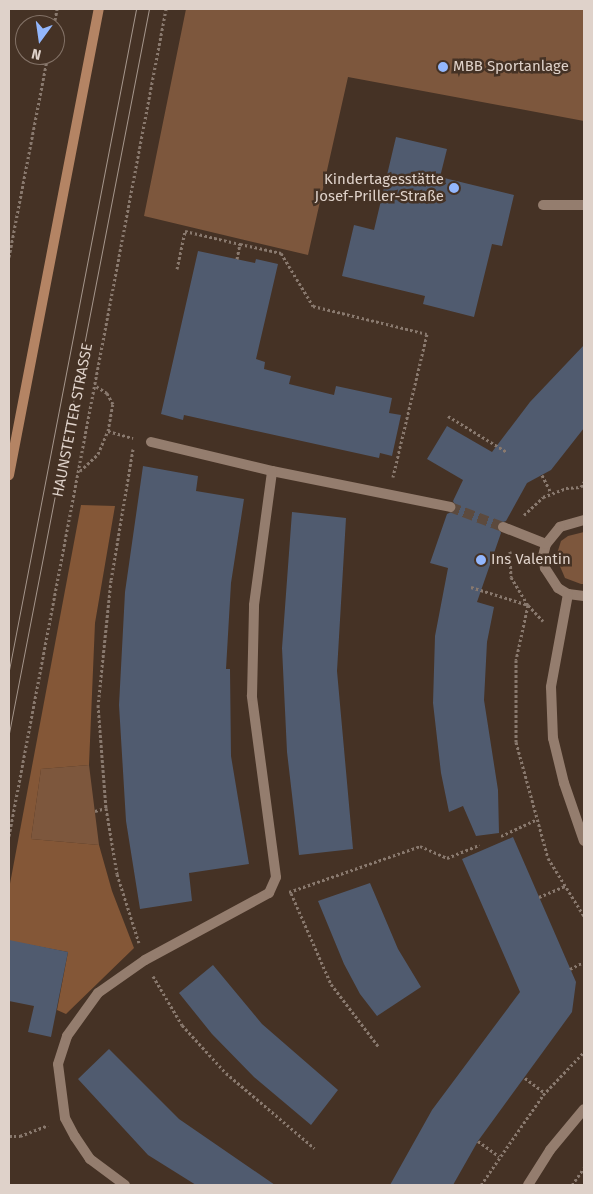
<!DOCTYPE html>
<meta charset="utf-8">
<style>
body{margin:0}
#map{position:relative;width:593px;height:1194px;overflow:hidden;background:#453225;font-family:"Fira Sans",sans-serif}
div>[style]{position:absolute}
[style*='--x']{left:calc(var(--x)*1px);top:calc(var(--y)*1px);width:calc(var(--w)*1px);rotate:calc(var(--a)*1deg)}
.green>*{inset:0;background:#7d573d}
.forest>*{inset:0;background:#845737}
.building>*{inset:0;background:#505b6f}
.street-tunnel>*{height:10px;margin-top:-5px;transform-origin:0;background:repeating-linear-gradient(90deg,#5c4a3e 0 10px,transparent 0 15px)}
.path>*{height:3px;margin-top:-1.5px;transform-origin:0;background:repeating-linear-gradient(90deg,#89796e 0 2.5px,transparent 0 5px)}
.lane>*{height:10px;margin:-5px;padding:0 5px;transform-origin:5px;border-radius:5px;background:#947d6e}
.street>*{height:10px;margin:-5px;padding:0 5px;transform-origin:5px;border-radius:5px;background:#947d6e}
.secondary>*{height:10px;margin:-5px;padding:0 5px;transform-origin:5px;border-radius:5px;background:#b48464}
.tram>*{height:1px;margin:-0.5px;padding:0 0.5px;transform-origin:0.5px;border-radius:0.5px;background:#a5968c}
.dots>*{width:14px;height:14px;translate:-50% -50%;box-sizing:border-box;border:2px solid #453225;border-radius:50%}
span{translate:-50% -50%;white-space:nowrap;text-align:center;line-height:1.15;-webkit-text-stroke:5px #453225;paint-order:stroke}
.poi-label{font-size:15px;color:#dfd2ca}
.left{translate:0 -50%;text-align:left}
.right{translate:-100% -50%;text-align:right}
.street-label{font-size:15px;color:#dfd2ca}
.frame{position:absolute;inset:0;border:10px solid #dfd2ca;pointer-events:none}
.north{position:absolute;left:15px;top:15px;width:50px;height:50px;box-sizing:border-box;background:#453225;border:1px solid #837267;border-radius:50%;rotate:194deg;font-size:14px;font-weight:700;line-height:20px;text-align:center;color:#dfd2ca}
.north::after{content:'';display:block;margin:auto;width:18px;height:22px;background:#93b7fd;clip-path:polygon(50% 0,100% 100%,50% 72%,0 100%)}
</style>
<div id="map">
<div class="green">
<div style="clip-path:polygon(186px 9px,584px 9px,584px 121px,348px 77px,308px 255px,144px 216px)"></div>
<div style="clip-path:polygon(584px 532px,584px 584px,581px 584px,565px 578px,556px 557px,561px 541px,568px 536px)"></div>
<div style="clip-path:polygon(89px 765px,99px 845px,31px 839px,41px 769px)"></div>
</div>
<div class="forest">
<div style="clip-path:polygon(81px 505px,115px 506px,95px 623px,89px 765px,41px 769px,31px 839px,99px 845px,112px 891px,134px 948px,66px 1014px,57px 1010px,68px 952px,9px 941px,9px 889px)"></div>
</div>
<div class="building">
<div style="clip-path:polygon(396px 137px,447px 149px,440px 177px,514px 195px,502px 246px,492px 244px,474px 317px,423px 304px,425px 296px,342px 276px,354px 225px,374px 230px)"></div>
<div style="clip-path:polygon(198px 251px,255px 263px,256px 259px,278px 264px,256px 359px,265px 362px,264px 369px,291px 376px,289px 384px,334px 395px,336px 386px,392px 398px,389px 413px,401px 415px,392px 456px,380px 453px,379px 458px,184px 415px,183px 420px,161px 414px)"></div>
<div style="clip-path:polygon(584px 345px,584px 428px,551px 470px,527px 483px,506px 521px,497px 524px,501px 533px,477px 602px,494px 607px,487px 642px,484px 700px,498px 790px,499px 833px,476px 836px,463px 806px,449px 812px,441px 773px,433px 703px,435px 636px,448px 568px,430px 563px,447px 514px,457px 509px,453px 501px,463px 480px,427px 459px,447px 426px,492px 452px,530px 402px)"></div>
<div style="clip-path:polygon(143px 466px,198px 476px,196px 491px,244px 499px,231px 583px,226px 669px,230px 669px,231px 756px,249px 864px,189px 873px,192px 901px,140px 909px,126px 821px,119px 705px,125px 592px)"></div>
<div style="clip-path:polygon(292px 512px,346px 518px,337px 671px,353px 849px,299px 855px,287px 752px,282px 648px)"></div>
<div style="clip-path:polygon(513px 837px,576px 982px,572px 1012px,478px 1141px,453px 1185px,390px 1185px,432px 1110px,520px 992px,462px 859px)"></div>
<div style="clip-path:polygon(370px 883px,398px 949px,421px 987px,377px 1016px,360px 994px,344px 964px,318px 901px)"></div>
<div style="clip-path:polygon(9px 940px,68px 952px,51px 1037px,28px 1032px,34px 1006px,9px 1001px)"></div>
<div style="clip-path:polygon(213px 965px,262px 1024px,338px 1090px,311px 1125px,254px 1077px,212px 1034px,179px 993px)"></div>
<div style="clip-path:polygon(109px 1049px,179px 1119px,275px 1185px,196px 1185px,148px 1155px,78px 1079px)"></div>
</div>
<div class="street-tunnel">
<div style="--x:450;--y:507;--w:57;--a:20.7"></div>
</div>
<div class="path">
<div style="--x:54;--y:25;--w:16;--a:-79"></div>
<div style="--x:9;--y:257;--w:206;--a:-79.1"></div>
<div style="--x:237;--y:259;--w:15;--a:-79"></div>
<div style="--x:240;--y:244;--w:42;--a:12.4"></div>
<div style="--x:281;--y:253;--w:62;--a:58.9"></div>
<div style="--x:313;--y:306;--w:117;--a:13.8"></div>
<div style="--x:427;--y:334;--w:147;--a:103.4"></div>
<div style="--x:177;--y:269;--w:39;--a:-78"></div>
<div style="--x:185;--y:231;--w:57;--a:13.3"></div>
<div style="--x:448;--y:416;--w:69;--a:31.4"></div>
<div style="--x:108;--y:431;--w:26;--a:16"></div>
<div style="--x:133;--y:449;--w:133;--a:99.5"></div>
<div style="--x:111;--y:580;--w:126;--a:95.9"></div>
<div style="--x:98;--y:705;--w:103;--a:85.6"></div>
<div style="--x:106;--y:808;--w:67;--a:80.5"></div>
<div style="--x:117;--y:874;--w:72;--a:72.3"></div>
<div style="--x:80;--y:471;--w:25;--a:-43"></div>
<div style="--x:98;--y:454;--w:25;--a:-67"></div>
<div style="--x:108;--y:431;--w:27;--a:-80"></div>
<div style="--x:113;--y:404;--w:13;--a:-119"></div>
<div style="--x:107;--y:393;--w:13;--a:-148"></div>
<div style="--x:542;--y:475;--w:20;--a:63"></div>
<div style="--x:524;--y:515;--w:26;--a:-43"></div>
<div style="--x:543;--y:497;--w:25;--a:-21"></div>
<div style="--x:566;--y:488;--w:15;--a:-4"></div>
<div style="--x:581;--y:487;--w:6;--a:-59"></div>
<div style="--x:510;--y:551;--w:26;--a:88"></div>
<div style="--x:511;--y:577;--w:33;--a:59"></div>
<div style="--x:528;--y:605;--w:56;--a:102.3"></div>
<div style="--x:516;--y:660;--w:82;--a:90"></div>
<div style="--x:516;--y:742;--w:120;--a:74.6"></div>
<div style="--x:548;--y:858;--w:68;--a:58.2"></div>
<div style="--x:471;--y:587;--w:60;--a:17.5"></div>
<div style="--x:528;--y:605;--w:22;--a:47"></div>
<div style="--x:95;--y:811;--w:11;--a:-15"></div>
<div style="--x:9;--y:836;--w:842;--a:-79.25"></div>
<div style="--x:501;--y:836;--w:40;--a:-25"></div>
<div style="--x:289;--y:892;--w:139;--a:-19.3"></div>
<div style="--x:420;--y:846;--w:30;--a:24"></div>
<div style="--x:447;--y:858;--w:35;--a:-22"></div>
<div style="--x:291;--y:893;--w:99;--a:66.3"></div>
<div style="--x:331;--y:984;--w:78;--a:52.8"></div>
<div style="--x:539;--y:897;--w:28;--a:-23"></div>
<div style="--x:570;--y:969;--w:16;--a:-27"></div>
<div style="--x:153;--y:976;--w:57;--a:59.4"></div>
<div style="--x:182;--y:1025;--w:65;--a:47.5"></div>
<div style="--x:226;--y:1073;--w:116;--a:40.4"></div>
<div style="--x:525;--y:1078;--w:25;--a:37"></div>
<div style="--x:9;--y:1136;--w:11;--a:0"></div>
<div style="--x:20;--y:1136;--w:30;--a:-21"></div>
<div style="--x:478;--y:1141;--w:26;--a:36"></div>
<div style="--x:481;--y:1185;--w:109;--a:-55.4"></div>
<div style="--x:543;--y:1095;--w:59;--a:-46.4"></div>
<div style="--x:572;--y:1185;--w:21;--a:-55"></div>
</div>
<div class="lane">
<div style="--x:543;--y:205;--w:41;--a:0"></div>
</div>
<div class="street">
<div style="--x:151;--y:442;--w:124;--a:13.5"></div>
<div style="--x:272;--y:471;--w:182;--a:11.4"></div>
<div style="--x:584;--y:520;--w:25;--a:164"></div>
<div style="--x:560;--y:527;--w:22;--a:129"></div>
<div style="--x:546;--y:544;--w:12;--a:104"></div>
<div style="--x:543;--y:556;--w:12;--a:81"></div>
<div style="--x:545;--y:568;--w:24;--a:57"></div>
<div style="--x:558;--y:588;--w:12;--a:31"></div>
<div style="--x:568;--y:594;--w:16;--a:7"></div>
<div style="--x:503;--y:527;--w:46;--a:21.6"></div>
<div style="--x:568;--y:594;--w:95;--a:100.4"></div>
<div style="--x:551;--y:687;--w:51;--a:87.8"></div>
<div style="--x:553;--y:738;--w:46;--a:76.3"></div>
<div style="--x:564;--y:783;--w:61;--a:71"></div>
<div style="--x:125;--y:1185;--w:44;--a:-143.4"></div>
<div style="--x:90;--y:1159;--w:27;--a:-124"></div>
<div style="--x:75;--y:1137;--w:21;--a:-118"></div>
<div style="--x:65;--y:1118;--w:54;--a:-97.4"></div>
<div style="--x:58;--y:1064;--w:29;--a:-72"></div>
<div style="--x:67;--y:1036;--w:53;--a:-54.2"></div>
<div style="--x:98;--y:993;--w:57;--a:-35.1"></div>
<div style="--x:145;--y:960;--w:141;--a:-28.4"></div>
<div style="--x:269;--y:893;--w:17;--a:-66"></div>
<div style="--x:276;--y:877;--w:183;--a:-97.6"></div>
<div style="--x:252;--y:696;--w:91;--a:-88.7"></div>
<div style="--x:254;--y:605;--w:135;--a:-82.3"></div>
<div style="--x:528;--y:1185;--w:41;--a:-57.8"></div>
<div style="--x:550;--y:1150;--w:53;--a:-50.3"></div>
</div>
<div class="secondary">
<div style="--x:9;--y:475;--w:475;--a:-79.1"></div>
</div>
<div class="tram">
<div style="--x:9;--y:670;--w:673;--a:-79.12"></div>
<div style="--x:9;--y:733;--w:737;--a:-79.06"></div>
</div>
<div class="dots">
<div style="left:443px;top:67px;background:#93b7fd"></div>
<div style="left:454px;top:188px;background:#93b7fd"></div>
<div style="left:481px;top:560px;background:#93b7fd"></div>
</div>
<div class="poi-label">
<span class="left" style="left:453px;top:67px">MBB Sportanlage</span>
<span class="right" style="left:444px;top:188px">Kindertagesstätte<br>Josef-Priller-Straße</span>
<span class="left" style="left:491px;top:560px">Ins Valentin</span>
</div>
<div class="street-label">
<span style="left:73px;top:420px;rotate:-79deg">HAUNSTETTER STRASSE</span>
</div>
<div class="frame"></div>
<div class="north">N</div>
</div>
